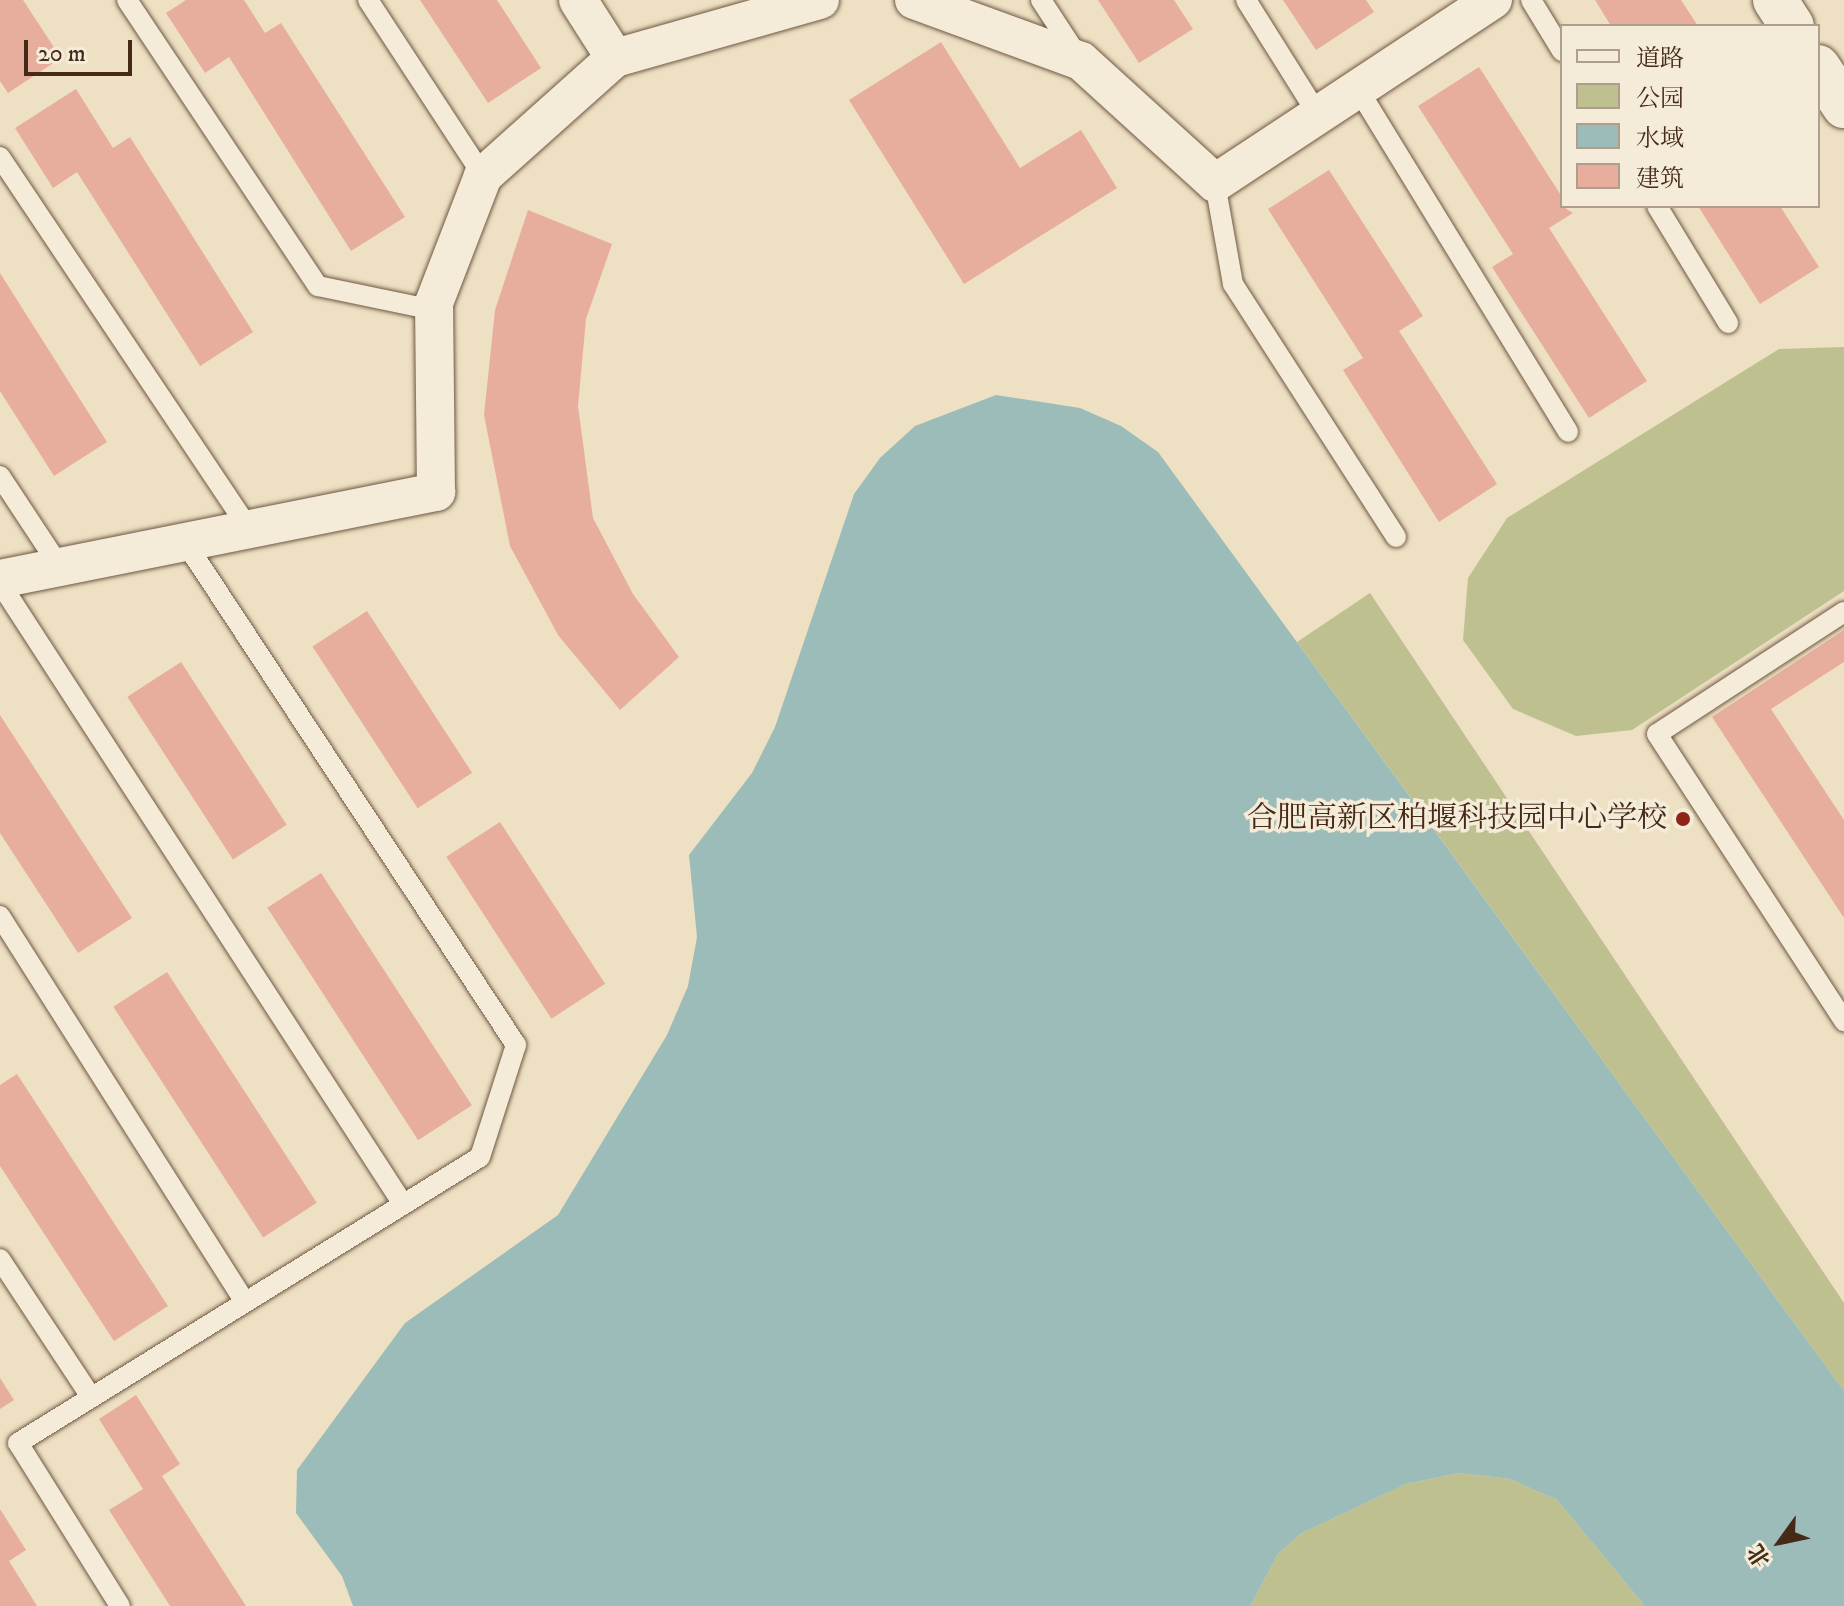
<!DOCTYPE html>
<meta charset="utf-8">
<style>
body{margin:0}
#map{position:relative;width:1844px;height:1606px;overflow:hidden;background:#eee0c3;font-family:"IM FELL DW Pica","Noto Serif SC",serif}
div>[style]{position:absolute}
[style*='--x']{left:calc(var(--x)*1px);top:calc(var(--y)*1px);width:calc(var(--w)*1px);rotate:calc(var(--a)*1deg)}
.green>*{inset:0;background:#bfc08f}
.water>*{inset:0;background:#9bbcb9}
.building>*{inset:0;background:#e7ae9d;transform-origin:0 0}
.roads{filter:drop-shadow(0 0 2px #6f5843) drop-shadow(0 0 2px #6f5843)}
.lane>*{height:20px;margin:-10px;padding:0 10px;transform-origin:10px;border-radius:10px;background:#f4ebd8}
.street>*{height:38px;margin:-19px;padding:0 19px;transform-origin:19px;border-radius:19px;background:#f4ebd8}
.secondary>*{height:44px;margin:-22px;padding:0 22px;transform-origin:22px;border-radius:22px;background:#f4ebd8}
.dots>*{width:22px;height:22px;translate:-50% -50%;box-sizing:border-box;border:4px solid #f4ebd8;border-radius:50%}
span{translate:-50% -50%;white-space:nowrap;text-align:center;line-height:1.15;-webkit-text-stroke:7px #f4ebd8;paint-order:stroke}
.poi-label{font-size:30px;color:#452a18}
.right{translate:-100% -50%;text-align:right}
.legend{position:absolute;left:1560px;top:24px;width:260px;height:184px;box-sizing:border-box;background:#f4ebd8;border:2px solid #ae9e8b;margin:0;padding:10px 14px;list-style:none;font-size:24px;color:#452a18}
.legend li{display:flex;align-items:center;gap:16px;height:40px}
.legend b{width:40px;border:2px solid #ae9e8b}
.north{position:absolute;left:1740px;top:1502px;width:80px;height:80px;-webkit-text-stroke:6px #f4ebd8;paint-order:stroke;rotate:237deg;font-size:22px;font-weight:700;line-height:32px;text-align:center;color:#452a18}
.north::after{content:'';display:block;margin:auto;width:28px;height:36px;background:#452a18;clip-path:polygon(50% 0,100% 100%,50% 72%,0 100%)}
.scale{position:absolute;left:24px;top:40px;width:108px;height:36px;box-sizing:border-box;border:4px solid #452a18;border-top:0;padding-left:10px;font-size:24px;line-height:28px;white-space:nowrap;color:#452a18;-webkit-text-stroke:6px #f4ebd8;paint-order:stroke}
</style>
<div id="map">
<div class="green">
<div style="clip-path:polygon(1844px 347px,1844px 591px,1632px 730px,1576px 736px,1513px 709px,1463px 640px,1468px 578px,1507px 518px,1779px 349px)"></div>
<div style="clip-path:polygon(1370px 593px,1844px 1303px,1844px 1391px,1297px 642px)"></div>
<div style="clip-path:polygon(1459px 1473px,1510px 1479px,1557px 1500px,1645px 1606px,1250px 1606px,1278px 1554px,1300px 1534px,1406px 1484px)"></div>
</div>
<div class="water">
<div style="clip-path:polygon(996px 395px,1080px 408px,1121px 426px,1158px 452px,1844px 1391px,1844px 1606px,1645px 1606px,1557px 1500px,1510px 1479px,1459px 1473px,1406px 1484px,1300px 1534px,1278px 1554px,1250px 1606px,353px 1606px,342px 1576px,296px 1513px,297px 1470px,405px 1323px,558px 1215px,667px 1035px,688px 986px,697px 937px,689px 855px,752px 773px,775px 727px,854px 494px,880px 458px,915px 426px)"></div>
</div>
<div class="building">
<div style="clip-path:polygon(0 0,23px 0,61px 58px,8px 93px,0 81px)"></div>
<div style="clip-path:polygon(186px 0,244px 0,265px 33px,281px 23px,405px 217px,351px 251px,229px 57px,205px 73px,166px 13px)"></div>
<div style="clip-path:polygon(420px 0,497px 0,541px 68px,488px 103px)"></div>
<div style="clip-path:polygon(1098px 0,1174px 0,1193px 29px,1139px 63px)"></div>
<div style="clip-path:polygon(1283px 0,1366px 0,1374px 12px,1316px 50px)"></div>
<div style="clip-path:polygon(1595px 0,1681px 0,1698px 26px,1611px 26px)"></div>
<div style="clip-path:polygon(941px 42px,1020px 168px,1081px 130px,1117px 188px,964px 284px,849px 100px)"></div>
<div style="clip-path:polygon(1479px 67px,1562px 197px,1562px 206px,1573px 213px,1549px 228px,1647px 381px,1589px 418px,1492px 267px,1513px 254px,1418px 106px)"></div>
<div style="clip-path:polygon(76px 89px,113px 148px,130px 137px,253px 332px,200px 366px,77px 172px,53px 188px,15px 128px)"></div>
<div style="clip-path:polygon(1329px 170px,1423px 316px,1399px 331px,1497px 484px,1439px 522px,1343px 370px,1363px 358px,1268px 209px)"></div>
<div style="clip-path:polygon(1698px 206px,1780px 206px,1819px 267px,1760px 304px)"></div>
<div style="clip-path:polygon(528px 210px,612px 244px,586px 319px,578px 406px,593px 518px,633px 594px,679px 657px,620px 710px,558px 635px,510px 546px,484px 415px,495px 310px)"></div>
<div style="clip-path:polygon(0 273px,107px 442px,54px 476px,0 391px)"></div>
<div style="left:367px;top:611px;width:193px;height:65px;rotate:57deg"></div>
<div style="clip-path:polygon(1844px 630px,1844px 662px,1771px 709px,1844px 820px,1844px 918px,1712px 717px)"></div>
<div style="left:181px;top:662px;width:194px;height:64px;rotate:57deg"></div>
<div style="clip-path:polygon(0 715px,132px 918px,78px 953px,0 833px)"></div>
<div style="left:500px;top:822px;width:193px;height:64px;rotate:57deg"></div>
<div style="left:321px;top:873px;width:277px;height:64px;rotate:57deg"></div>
<div style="left:167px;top:972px;width:275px;height:64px;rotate:57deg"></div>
<div style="clip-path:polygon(17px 1074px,168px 1306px,114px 1341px,0 1166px,0 1085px)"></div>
<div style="clip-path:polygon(0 1378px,14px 1400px,0 1409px)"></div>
<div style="clip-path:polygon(136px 1395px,180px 1464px,162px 1476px,246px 1606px,170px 1606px,109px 1510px,143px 1489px,99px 1419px)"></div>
<div style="clip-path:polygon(0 1509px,26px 1550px,9px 1561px,37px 1606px,0 1606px)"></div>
</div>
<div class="roads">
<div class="lane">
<div style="--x:127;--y:0;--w:344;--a:56.3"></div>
<div style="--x:318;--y:286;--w:118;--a:11.7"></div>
<div style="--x:368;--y:0;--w:210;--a:56.8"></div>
<div style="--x:1041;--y:0;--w:66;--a:56.8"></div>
<div style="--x:1246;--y:0;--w:136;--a:57.9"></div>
<div style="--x:1531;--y:0;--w:60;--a:58.7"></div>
<div style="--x:1358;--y:89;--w:402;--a:58.5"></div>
<div style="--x:0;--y:157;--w:448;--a:56.2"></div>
<div style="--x:1215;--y:183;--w:103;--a:79.9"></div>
<div style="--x:1233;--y:284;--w:301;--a:57.2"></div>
<div style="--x:1657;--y:206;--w:137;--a:58.7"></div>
<div style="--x:0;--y:476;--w:109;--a:56.6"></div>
<div style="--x:0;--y:583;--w:740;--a:57.02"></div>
<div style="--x:1844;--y:612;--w:223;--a:146.9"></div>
<div style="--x:1657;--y:734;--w:343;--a:56.9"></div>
<div style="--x:0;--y:916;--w:457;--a:57.6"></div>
<div style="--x:0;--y:1259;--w:165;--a:56.6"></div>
<div style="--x:120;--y:1606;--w:192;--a:-122"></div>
<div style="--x:18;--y:1443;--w:543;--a:-31.76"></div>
<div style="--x:480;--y:1157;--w:118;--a:-72.2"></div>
<div style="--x:516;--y:1045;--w:602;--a:-123.35"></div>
</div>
<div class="street">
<div style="--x:578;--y:0;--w:69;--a:57.5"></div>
<div style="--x:914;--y:0;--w:178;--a:20.1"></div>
<div style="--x:1081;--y:61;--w:181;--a:42.3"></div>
<div style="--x:1215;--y:183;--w:333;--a:-33.4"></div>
<div style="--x:0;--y:579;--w:445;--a:-11.3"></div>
<div style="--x:436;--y:492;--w:189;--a:-90.6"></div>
<div style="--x:434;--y:303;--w:136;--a:-68.9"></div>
<div style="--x:483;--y:176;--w:177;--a:-41.8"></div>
<div style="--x:615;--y:58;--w:213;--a:-15.8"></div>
</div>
<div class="secondary">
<div style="--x:1775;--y:0;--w:31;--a:57"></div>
<div style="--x:1818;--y:67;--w:47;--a:56.3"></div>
</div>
</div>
<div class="dots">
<div style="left:1683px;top:819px;background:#8f2418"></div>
</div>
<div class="poi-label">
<span class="right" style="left:1667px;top:819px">合肥高新区柏堰科技园中心学校</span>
</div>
<ul class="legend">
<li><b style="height:10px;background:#f4ebd8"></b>道路</li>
<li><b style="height:22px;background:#bfc08f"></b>公园</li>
<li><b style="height:22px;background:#9bbcb9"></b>水域</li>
<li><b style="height:22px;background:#e7ae9d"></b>建筑</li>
</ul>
<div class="north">北</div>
<div class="scale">20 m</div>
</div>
